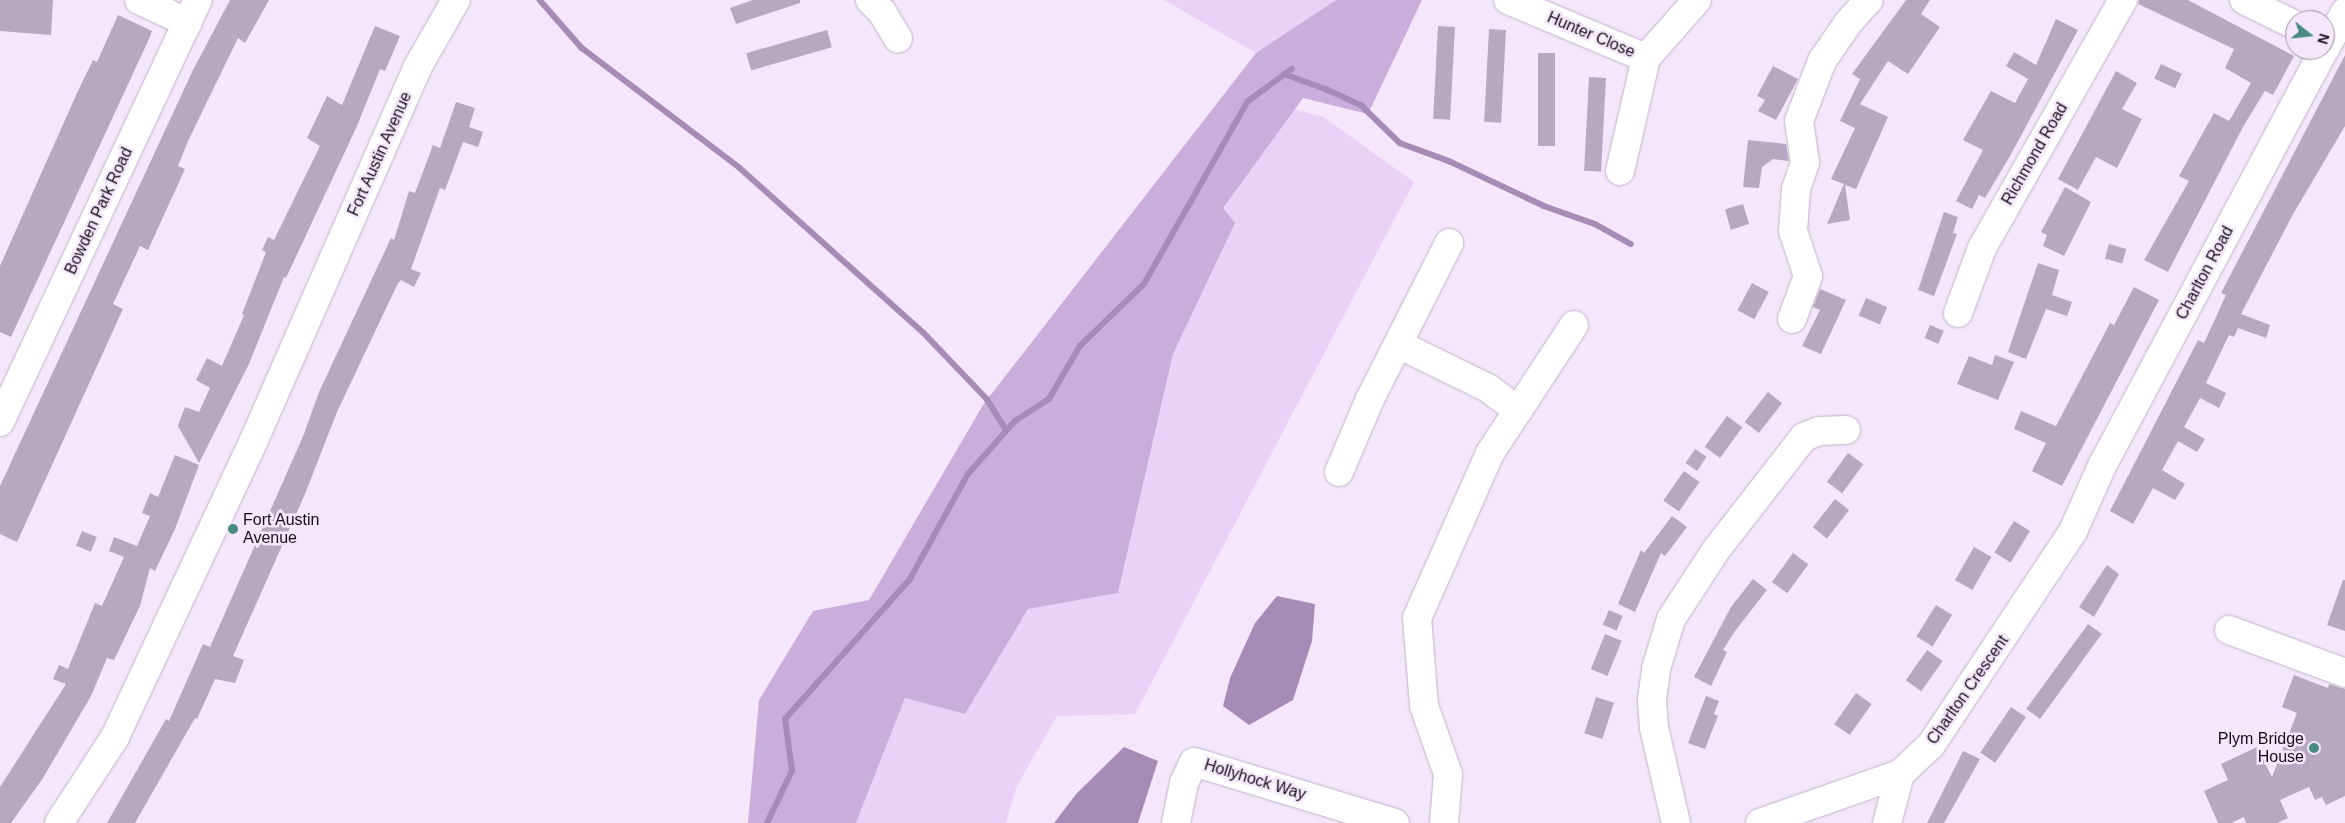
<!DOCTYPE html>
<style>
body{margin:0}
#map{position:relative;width:2345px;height:823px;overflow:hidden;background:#f4e7fb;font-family:Helvetica,sans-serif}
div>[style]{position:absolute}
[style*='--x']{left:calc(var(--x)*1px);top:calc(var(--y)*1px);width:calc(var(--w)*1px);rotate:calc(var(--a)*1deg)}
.green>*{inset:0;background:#ead1f8}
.forest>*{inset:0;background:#caaddb}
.water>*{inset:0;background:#a78bb7}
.stream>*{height:5.5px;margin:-2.75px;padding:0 2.75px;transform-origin:2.75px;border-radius:2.75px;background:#a78bb7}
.building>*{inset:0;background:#b7a8c1;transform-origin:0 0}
.roads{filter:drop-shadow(0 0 1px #c1b2cb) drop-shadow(0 0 1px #c1b2cb)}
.minor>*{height:28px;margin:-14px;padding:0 14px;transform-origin:14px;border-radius:14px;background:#fff}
.major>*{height:28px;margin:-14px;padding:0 14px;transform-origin:14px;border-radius:14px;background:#fff}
.dots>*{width:14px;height:14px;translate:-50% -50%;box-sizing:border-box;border:2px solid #f4e7fb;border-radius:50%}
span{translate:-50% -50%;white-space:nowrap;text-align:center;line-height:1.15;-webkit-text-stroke:5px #f4e7fb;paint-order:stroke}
.street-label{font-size:16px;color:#150f18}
.poi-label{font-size:16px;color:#150f18}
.left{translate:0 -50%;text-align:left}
.right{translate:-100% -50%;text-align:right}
.north{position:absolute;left:2285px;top:10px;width:50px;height:50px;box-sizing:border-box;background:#f4e7fb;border:1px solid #9b91a0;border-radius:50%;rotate:106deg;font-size:14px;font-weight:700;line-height:20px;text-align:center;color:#150f18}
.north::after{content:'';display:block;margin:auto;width:18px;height:22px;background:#478b7f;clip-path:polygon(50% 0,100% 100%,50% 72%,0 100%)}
</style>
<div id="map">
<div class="green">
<div style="clip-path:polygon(1164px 0,1336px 0,1256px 53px)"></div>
<div style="clip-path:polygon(1277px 106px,1322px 116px,1414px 182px,1135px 714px,1057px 716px,1016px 788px,1006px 823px,856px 823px,905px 698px,965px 714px,1028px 609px,1118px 593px,1173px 354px,1235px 223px,1223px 208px)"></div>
</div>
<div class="forest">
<div style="clip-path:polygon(1336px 0,1422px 0,1368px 114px,1303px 98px,1223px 208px,1235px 223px,1173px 354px,1118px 593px,1028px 609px,965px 714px,905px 698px,856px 823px,748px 823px,759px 700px,813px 611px,869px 600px,983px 405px,1256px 53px)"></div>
</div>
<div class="water">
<div style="clip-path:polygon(1277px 596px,1315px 604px,1312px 641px,1293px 700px,1249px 725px,1223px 706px,1230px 678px,1255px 623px)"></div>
<div style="clip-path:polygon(1124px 747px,1158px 761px,1138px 823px,1054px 823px,1077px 793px)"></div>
</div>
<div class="stream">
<div style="--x:540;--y:0;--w:64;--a:48.8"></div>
<div style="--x:582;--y:48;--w:198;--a:37.2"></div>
<div style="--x:740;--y:168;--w:246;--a:41.9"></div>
<div style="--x:923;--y:332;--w:93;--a:46.3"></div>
<div style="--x:987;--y:399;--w:36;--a:58"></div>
<div style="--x:1284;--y:74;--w:45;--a:19.7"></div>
<div style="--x:1326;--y:89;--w:40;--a:25"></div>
<div style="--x:1362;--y:106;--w:53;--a:44.2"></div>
<div style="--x:1400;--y:143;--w:52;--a:20.2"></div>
<div style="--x:1449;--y:161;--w:105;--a:25.3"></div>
<div style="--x:1544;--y:206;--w:54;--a:19.4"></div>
<div style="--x:1595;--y:224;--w:41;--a:29.1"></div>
<div style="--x:767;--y:823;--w:58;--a:-64.3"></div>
<div style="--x:792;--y:771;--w:52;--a:-97.7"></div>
<div style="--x:785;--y:719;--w:188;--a:-48.2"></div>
<div style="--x:910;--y:579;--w:120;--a:-61.1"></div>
<div style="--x:968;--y:474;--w:71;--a:-48.4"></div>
<div style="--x:1015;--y:421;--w:40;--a:-32.9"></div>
<div style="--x:1049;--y:399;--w:61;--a:-59.7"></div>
<div style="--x:1080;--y:346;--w:89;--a:-44.1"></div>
<div style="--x:1144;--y:284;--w:210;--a:-60.4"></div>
<div style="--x:1248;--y:101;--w:54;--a:-36"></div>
</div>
<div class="building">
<div style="clip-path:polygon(0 0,53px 0,51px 35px,0 31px)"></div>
<div style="clip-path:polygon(230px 0,269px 0,245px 43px,238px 38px,188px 141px,178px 166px,185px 169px,148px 250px,140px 246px,113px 304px,123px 309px,17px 542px,0 534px,0 486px,193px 70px)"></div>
<div style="clip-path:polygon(753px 0,800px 0,800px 3px,736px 24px,730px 8px)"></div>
<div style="clip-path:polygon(1906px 0,1930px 0,1921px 14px,1940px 27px,1908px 74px,1888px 61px,1860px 104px,1888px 117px,1856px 189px,1845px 185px,1850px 220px,1827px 224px,1844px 184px,1831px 179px,1855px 128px,1840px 121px,1860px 79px,1852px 74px)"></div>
<div style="clip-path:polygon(2139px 0,2188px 0,2294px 56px,2273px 95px,2265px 91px,2244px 125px,2168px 272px,2144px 260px,2189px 181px,2179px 176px,2214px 113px,2229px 121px,2251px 83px,2225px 68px,2234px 49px,2138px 4px)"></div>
<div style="clip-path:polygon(118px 15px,152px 31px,149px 39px,11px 337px,0 332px,0 266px,77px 93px,93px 60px,97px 62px)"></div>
<div style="clip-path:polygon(2056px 19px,2078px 30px,2010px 156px,1985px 198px,1979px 195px,1972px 209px,1956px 201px,1983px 150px,1963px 140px,1991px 91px,2015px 103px,2028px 79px,2006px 66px,2014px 52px,2036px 65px)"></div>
<div style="clip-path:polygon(375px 26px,400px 36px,385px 71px,380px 69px,357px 126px,286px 278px,284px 277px,249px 364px,199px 463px,178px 426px,181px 417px,185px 407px,199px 412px,210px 388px,196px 380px,207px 358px,222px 366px,244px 315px,242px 314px,266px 252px,262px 250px,268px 237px,274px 240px,320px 146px,307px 138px,327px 96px,342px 105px)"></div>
<div style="left:1438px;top:26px;width:17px;height:93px;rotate:3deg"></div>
<div style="left:1489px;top:29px;width:17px;height:93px;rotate:3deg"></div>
<div style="left:827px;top:30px;width:18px;height:84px;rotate:74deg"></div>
<div style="left:1538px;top:53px;width:17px;height:93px"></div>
<div style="clip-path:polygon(2345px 55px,2345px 126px,2292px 216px,2241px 314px,2270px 325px,2266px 338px,2238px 328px,2234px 337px,2229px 335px,2206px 383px,2226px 393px,2219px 408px,2200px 398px,2184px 427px,2205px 439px,2197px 452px,2178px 441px,2162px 470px,2185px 484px,2175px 500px,2153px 488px,2133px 524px,2110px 511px,2198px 340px,2204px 343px,2226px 295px,2221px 293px)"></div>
<div style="left:2161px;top:64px;width:23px;height:16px;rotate:25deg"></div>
<div style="clip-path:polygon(1773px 66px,1798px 79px,1776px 120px,1758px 111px,1765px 100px,1757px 96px)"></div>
<div style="clip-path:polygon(2116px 71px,2137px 83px,2122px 109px,2142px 119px,2117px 168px,2096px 157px,2078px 190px,2058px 179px)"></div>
<div style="left:1589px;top:77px;width:17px;height:94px;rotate:3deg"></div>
<div style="clip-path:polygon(456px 102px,475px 108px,469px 127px,483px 132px,478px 147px,463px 142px,445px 190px,440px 188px,411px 269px,421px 273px,414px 287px,401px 280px,398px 283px,337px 412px,305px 494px,233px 656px,244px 660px,235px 683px,215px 679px,197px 719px,195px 718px,135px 823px,107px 823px,166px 719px,169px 721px,203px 644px,210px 647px,304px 434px,319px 392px,391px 238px,394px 240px,409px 191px,415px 193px,433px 145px,440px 148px)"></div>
<div style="clip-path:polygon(1748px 140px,1786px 144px,1789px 161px,1773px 159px,1762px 167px,1759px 188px,1743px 187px)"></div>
<div style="clip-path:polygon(2065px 187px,2091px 202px,2064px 256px,2043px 246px,2047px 235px,2041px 232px)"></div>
<div style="left:1743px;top:204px;width:21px;height:19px;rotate:73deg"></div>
<div style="clip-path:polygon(1944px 212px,1958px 217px,1953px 233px,1957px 234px,1934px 296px,1918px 290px)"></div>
<div style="left:2109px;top:244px;width:18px;height:15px;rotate:16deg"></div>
<div style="clip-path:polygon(2038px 263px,2059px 270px,2052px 295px,2072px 302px,2067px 316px,2046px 309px,2026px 359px,2008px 352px)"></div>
<div style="left:1752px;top:283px;width:19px;height:31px;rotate:28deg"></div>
<div style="clip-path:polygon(2134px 287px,2159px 300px,2062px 486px,2032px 471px,2046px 443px,2014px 429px,2021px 411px,2056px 426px,2110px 323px,2114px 325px)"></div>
<div style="clip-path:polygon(1820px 289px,1846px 300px,1821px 354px,1802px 346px,1820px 310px,1813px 307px)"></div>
<div style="left:1866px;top:298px;width:23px;height:19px;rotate:23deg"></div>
<div style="left:1930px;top:325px;width:15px;height:14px;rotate:23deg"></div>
<div style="clip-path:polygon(1995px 355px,2014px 362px,1998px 400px,1957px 384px,1969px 356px,1992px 365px)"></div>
<div style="left:1768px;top:392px;width:18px;height:38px;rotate:38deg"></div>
<div style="left:1727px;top:416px;width:19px;height:38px;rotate:36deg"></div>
<div style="left:1695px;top:449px;width:14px;height:17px;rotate:34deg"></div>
<div style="left:1848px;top:453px;width:19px;height:36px;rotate:36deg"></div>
<div style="clip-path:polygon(175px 455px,199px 465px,175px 529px,155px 571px,150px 568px,140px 606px,114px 660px,107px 658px,91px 696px,43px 778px,11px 823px,0 823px,0 787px,66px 684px,53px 679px,59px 665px,68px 669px,95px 603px,102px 606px,124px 557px,109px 551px,114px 537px,137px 546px,150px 516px,142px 513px,150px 493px,158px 497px)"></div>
<div style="left:1684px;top:471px;width:19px;height:36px;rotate:35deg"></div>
<div style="left:1835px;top:499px;width:18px;height:36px;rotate:38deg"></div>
<div style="clip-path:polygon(1672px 516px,1687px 527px,1665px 556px,1661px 553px,1635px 612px,1618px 604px,1641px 550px,1644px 553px)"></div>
<div style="left:2014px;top:521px;width:19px;height:37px;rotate:32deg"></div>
<div style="left:82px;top:531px;width:16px;height:16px;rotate:22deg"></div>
<div style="left:1974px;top:547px;width:20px;height:38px;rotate:30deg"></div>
<div style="left:1793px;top:553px;width:19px;height:36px;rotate:36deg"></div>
<div style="clip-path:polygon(2107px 565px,2119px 574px,2094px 617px,2079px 607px)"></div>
<div style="clip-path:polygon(1753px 579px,1767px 590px,1735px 631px,1723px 650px,1727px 652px,1711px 686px,1694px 677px,1731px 607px)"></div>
<div style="clip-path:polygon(2343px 580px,2345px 580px,2345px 631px,2327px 625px)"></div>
<div style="left:1936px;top:605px;width:19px;height:37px;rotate:32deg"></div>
<div style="left:1609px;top:610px;width:15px;height:16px;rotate:23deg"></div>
<div style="left:2088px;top:624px;width:17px;height:105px;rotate:36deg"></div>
<div style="left:1605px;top:634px;width:18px;height:38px;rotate:22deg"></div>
<div style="left:1927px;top:650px;width:19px;height:37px;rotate:35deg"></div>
<div style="clip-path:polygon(2294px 675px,2328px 688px,2329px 684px,2345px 689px,2345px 796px,2326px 805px,2322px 797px,2315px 800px,2309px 787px,2280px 800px,2288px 818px,2277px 823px,2246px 823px,2244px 817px,2231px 823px,2218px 823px,2204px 791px,2228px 780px,2221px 764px,2257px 747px,2272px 777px,2297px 713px,2282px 707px)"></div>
<div style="left:1856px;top:693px;width:19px;height:38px;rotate:35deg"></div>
<div style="clip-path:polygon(1706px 696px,1719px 701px,1714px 714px,1718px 716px,1705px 749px,1688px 743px)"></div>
<div style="left:1596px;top:697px;width:19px;height:38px;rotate:18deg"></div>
<div style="left:2011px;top:707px;width:18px;height:55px;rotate:34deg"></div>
<div style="clip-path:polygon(1963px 751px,1980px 759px,1944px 823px,1927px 823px)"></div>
</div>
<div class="roads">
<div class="minor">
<div style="--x:139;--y:0;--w:54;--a:25.1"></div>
<div style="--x:870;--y:0;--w:17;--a:45"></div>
<div style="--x:882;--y:12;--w:31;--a:59"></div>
<div style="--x:1508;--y:0;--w:150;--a:22.8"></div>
<div style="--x:2244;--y:0;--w:57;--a:26.1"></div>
<div style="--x:2325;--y:49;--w:42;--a:-61.6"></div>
<div style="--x:1620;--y:171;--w:116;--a:-77"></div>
<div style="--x:1646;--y:58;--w:77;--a:-48.7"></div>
<div style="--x:1958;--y:313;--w:69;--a:-69.7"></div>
<div style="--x:1982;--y:248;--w:285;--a:-60.4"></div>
<div style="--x:1792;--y:319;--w:46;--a:-69.6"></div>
<div style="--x:1808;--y:276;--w:47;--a:-108.4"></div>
<div style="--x:1793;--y:231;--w:42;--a:-85.9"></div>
<div style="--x:1796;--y:189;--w:28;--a:-71"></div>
<div style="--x:1805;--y:163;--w:42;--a:-98.1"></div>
<div style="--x:1799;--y:121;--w:64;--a:-69"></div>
<div style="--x:1822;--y:61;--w:46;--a:-55.6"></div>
<div style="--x:1848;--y:23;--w:31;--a:-48"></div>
<div style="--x:1398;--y:344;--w:100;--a:26.1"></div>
<div style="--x:1488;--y:388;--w:38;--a:37"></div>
<div style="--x:0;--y:422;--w:466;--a:-64.9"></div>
<div style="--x:1339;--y:472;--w:79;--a:-67"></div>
<div style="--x:1370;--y:399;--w:175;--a:-63.1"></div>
<div style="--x:2229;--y:630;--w:124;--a:20.3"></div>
<div style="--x:1176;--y:823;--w:41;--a:-78.7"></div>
<div style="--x:1184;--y:783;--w:23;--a:-65"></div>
<div style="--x:1194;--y:762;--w:210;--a:16.9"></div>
<div style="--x:1444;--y:823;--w:49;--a:-85.3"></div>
<div style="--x:1448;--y:774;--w:72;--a:-109.4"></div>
<div style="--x:1424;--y:706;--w:88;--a:-94.5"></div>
<div style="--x:1417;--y:618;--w:180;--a:-66.1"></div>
<div style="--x:1490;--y:453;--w:153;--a:-56.7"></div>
<div style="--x:1676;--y:823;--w:98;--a:-103"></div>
<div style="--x:1654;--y:728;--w:29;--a:-94"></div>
<div style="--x:1652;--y:699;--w:30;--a:-82"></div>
<div style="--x:1656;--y:669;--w:52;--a:-73.3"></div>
<div style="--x:1671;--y:619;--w:82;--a:-56.9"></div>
<div style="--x:1716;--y:550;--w:143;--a:-52.1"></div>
<div style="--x:1804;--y:437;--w:16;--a:-22"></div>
<div style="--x:1819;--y:431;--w:27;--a:-2"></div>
<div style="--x:1760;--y:823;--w:148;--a:-19.3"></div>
<div style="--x:1900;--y:774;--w:42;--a:-43.1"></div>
<div style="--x:1931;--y:745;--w:257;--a:-56.4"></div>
<div style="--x:2073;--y:531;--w:73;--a:-65.9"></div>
<div style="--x:2103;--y:464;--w:469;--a:-61.9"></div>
<div style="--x:1887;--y:823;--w:51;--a:-75.1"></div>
</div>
<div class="major">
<div style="--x:59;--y:823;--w:103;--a:-56.9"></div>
<div style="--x:115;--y:737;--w:328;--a:-64.9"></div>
<div style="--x:254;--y:440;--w:406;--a:-66.3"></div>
<div style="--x:417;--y:68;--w:78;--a:-60.2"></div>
</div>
</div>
<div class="dots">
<div style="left:233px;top:529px;background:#478b7f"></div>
<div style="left:2314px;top:748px;background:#478b7f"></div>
</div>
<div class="street-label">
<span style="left:1591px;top:35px;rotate:23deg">Hunter Close</span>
<span style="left:380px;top:154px;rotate:-66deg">Fort Austin Avenue</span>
<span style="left:2035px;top:154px;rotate:-60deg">Richmond Road</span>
<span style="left:99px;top:211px;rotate:-65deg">Bowden Park Road</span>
<span style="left:2205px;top:273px;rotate:-62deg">Charlton Road</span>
<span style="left:1968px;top:690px;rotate:-55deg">Charlton Crescent</span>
<span style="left:1255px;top:780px;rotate:17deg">Hollyhock Way</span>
</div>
<div class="poi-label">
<span class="left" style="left:243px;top:529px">Fort Austin<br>Avenue</span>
<span class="right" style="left:2304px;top:748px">Plym Bridge<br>House</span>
</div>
<div class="north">N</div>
</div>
